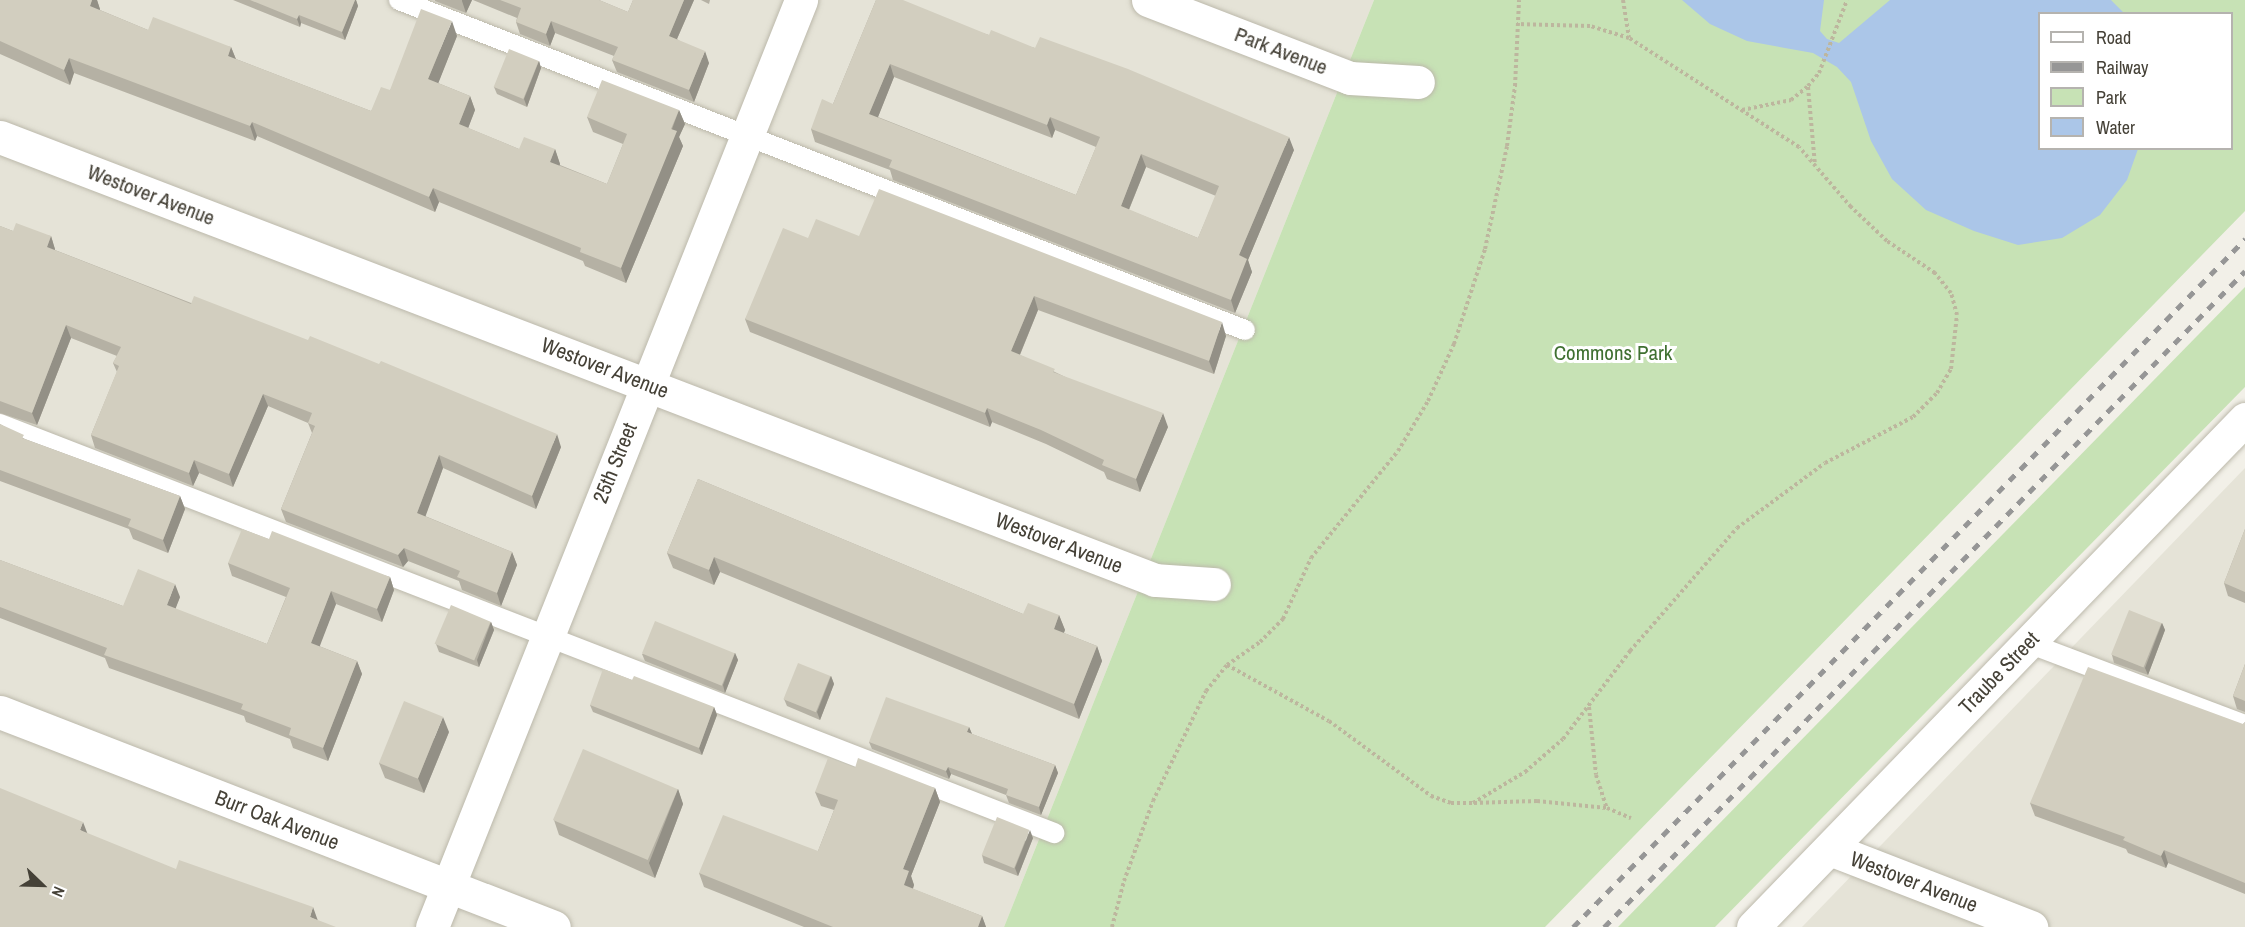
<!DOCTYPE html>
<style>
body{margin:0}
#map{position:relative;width:2245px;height:927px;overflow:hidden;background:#f2f0e8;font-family:"Archivo Narrow",sans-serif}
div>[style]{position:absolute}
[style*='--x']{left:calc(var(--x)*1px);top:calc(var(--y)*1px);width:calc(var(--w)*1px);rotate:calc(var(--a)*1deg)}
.residential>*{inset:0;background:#e5e3d7}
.green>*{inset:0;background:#c7e2b5}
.water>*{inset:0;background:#abc6e8}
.path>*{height:4px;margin-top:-2px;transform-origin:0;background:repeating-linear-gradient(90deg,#bdb69e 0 3px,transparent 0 6px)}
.roads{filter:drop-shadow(0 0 2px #bcb9ab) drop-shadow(0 0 2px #bcb9ab)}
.service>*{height:20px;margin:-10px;padding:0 10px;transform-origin:10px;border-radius:10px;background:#fff}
.minor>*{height:33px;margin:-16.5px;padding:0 16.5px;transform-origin:16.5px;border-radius:16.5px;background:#fff}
.rail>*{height:4.5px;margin-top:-2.25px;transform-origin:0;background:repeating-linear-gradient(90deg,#969696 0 8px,transparent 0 16px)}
.wall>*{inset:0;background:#b5b1a4}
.shaded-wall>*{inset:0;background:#939086}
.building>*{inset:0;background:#d2cebf;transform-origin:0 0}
span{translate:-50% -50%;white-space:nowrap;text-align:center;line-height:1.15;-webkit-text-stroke:6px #fff;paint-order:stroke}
.street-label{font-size:21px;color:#454137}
.park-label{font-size:21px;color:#3f7031}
.legend{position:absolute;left:2038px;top:12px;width:195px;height:138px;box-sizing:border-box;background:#fff;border:2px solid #b5b3af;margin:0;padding:8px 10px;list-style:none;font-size:18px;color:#454137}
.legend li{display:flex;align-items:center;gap:12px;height:30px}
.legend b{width:30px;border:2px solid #b5b3af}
.north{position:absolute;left:12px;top:855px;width:60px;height:60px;-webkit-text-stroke:4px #fff;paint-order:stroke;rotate:113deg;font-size:16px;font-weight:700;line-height:24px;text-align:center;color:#454137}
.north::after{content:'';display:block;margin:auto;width:21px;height:27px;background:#454137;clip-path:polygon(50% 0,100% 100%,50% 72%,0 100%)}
</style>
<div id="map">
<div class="residential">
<div style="clip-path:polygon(0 0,1374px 0,1004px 927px,0 927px)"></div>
<div style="clip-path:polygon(2245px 468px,2245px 927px,1802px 927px)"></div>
</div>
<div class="green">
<div style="clip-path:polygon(evenodd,1374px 0,2245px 0,2245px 211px,1545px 927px,1004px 927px,1374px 0,2040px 14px,2232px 14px,2232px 148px,2040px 148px,2040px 14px)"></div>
<div style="clip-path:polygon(2245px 287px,2245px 387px,1715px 927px,1618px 927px)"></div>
</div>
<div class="water">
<div style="clip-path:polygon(1682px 0,1824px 0,1820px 31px,1827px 39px,1839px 43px,1890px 0,2111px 0,2124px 13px,2040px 14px,2040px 148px,2138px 149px,2127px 180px,2100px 215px,2062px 238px,2018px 245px,1974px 231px,1926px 210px,1892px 179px,1871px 141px,1851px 82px,1837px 67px,1813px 53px,1747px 41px,1710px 24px)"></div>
</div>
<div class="path">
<div style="--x:1623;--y:0;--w:38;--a:81"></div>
<div style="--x:1808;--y:87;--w:79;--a:84.9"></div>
<div style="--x:1742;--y:110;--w:50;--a:-11.5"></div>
<div style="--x:1791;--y:100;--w:22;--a:-39"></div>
<div style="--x:1808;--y:86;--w:17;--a:-50"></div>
<div style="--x:1819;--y:73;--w:78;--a:-69"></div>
<div style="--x:1227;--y:665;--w:116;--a:28.8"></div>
<div style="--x:1329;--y:721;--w:127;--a:36.3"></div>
<div style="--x:1431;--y:796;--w:21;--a:19"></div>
<div style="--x:1451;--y:803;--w:22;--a:0"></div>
<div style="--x:1473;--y:803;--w:61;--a:-30.8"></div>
<div style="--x:1525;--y:772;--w:50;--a:-41"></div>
<div style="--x:1563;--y:739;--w:111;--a:-52.7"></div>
<div style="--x:1630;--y:651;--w:163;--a:-49"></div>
<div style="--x:1737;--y:528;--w:109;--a:-36.5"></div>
<div style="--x:1825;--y:463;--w:99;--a:-27.6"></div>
<div style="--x:1913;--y:417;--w:34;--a:-45"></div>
<div style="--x:1937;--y:393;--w:28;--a:-60"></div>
<div style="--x:1951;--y:369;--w:54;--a:-83.7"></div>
<div style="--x:1957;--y:315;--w:23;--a:-105"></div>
<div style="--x:1951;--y:293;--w:26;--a:-129"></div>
<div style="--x:1935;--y:273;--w:58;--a:-146.3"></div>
<div style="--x:1887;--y:241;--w:50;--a:-136.6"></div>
<div style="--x:1851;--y:207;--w:79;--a:-130.9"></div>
<div style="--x:1799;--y:147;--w:202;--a:-147.3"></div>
<div style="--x:1629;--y:38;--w:41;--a:-162.9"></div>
<div style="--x:1590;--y:26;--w:73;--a:-178.4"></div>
<div style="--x:1589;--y:707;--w:68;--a:84.1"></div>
<div style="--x:1596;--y:775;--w:35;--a:72"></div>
<div style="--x:1474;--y:803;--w:63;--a:-1.8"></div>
<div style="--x:1537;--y:801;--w:70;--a:5.7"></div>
<div style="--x:1607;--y:808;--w:26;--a:23"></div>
<div style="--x:1112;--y:927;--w:48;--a:-75.4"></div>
<div style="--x:1124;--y:881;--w:85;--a:-70.1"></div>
<div style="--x:1153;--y:801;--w:122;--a:-64.3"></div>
<div style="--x:1206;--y:691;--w:33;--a:-51"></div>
<div style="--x:1227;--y:665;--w:40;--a:-34.9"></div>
<div style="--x:1260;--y:642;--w:33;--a:-45"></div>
<div style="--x:1283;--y:619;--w:67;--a:-65.3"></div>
<div style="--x:1311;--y:558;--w:138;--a:-50.9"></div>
<div style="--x:1398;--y:451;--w:58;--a:-59"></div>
<div style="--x:1428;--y:401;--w:63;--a:-65.5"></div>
<div style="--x:1454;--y:344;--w:100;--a:-71.9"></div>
<div style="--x:1485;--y:249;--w:105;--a:-77.9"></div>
<div style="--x:1507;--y:146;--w:61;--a:-82.4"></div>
<div style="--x:1515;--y:86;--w:86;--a:-87.3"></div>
</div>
<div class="roads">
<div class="service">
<div style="--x:399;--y:0;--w:908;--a:21.31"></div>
<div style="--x:0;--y:424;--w:1131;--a:21.21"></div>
<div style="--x:2028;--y:643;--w:232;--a:20.7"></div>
</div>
<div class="minor">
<div style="--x:1148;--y:0;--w:217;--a:21.1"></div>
<div style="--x:1350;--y:78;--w:68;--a:3.4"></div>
<div style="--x:0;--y:137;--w:1237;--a:20.98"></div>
<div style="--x:1155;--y:580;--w:59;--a:3.9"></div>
<div style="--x:0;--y:712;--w:594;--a:21.21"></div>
<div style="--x:1830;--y:849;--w:216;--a:21.2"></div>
<div style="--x:432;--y:927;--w:998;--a:-68.29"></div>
<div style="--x:1753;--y:927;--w:707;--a:-45.92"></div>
</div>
</div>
<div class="rail">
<div style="--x:1573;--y:927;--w:962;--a:-45.67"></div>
<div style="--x:1604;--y:927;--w:917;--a:-45.66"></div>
</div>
<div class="wall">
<div style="clip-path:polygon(0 0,97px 0,100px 10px,148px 30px,231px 47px,236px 59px,371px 111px,390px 90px,457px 36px,438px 83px,470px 96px,475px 110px,468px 128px,519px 149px,555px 149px,560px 164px,560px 165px,607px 184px,623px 144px,593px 132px,587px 117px,679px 110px,685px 124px,679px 137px,683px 146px,626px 283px,585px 266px,583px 261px,439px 202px,435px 212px,257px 136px,255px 141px,74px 73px,70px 85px,0 54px)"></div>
<div style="clip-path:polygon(233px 0,356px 0,358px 6px,345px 40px,301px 23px,300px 27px)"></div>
<div style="clip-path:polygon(435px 0,472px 0,466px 13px,435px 1px)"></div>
<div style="clip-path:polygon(473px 0,599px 0,628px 12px,633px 0,694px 0,677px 39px,709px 63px,694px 102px,617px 72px,612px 60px,614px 56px,555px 33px,550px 46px,520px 34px,516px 22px,517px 18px)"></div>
<div style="clip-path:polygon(701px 0,710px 0,709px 4px)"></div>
<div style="clip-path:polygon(evenodd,876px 0,989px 35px,1035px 48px,1294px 150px,1248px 260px,1252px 272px,1235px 313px,893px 180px,890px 170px,815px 142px,811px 129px,833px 104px,876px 0,894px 77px,1052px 138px,1055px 130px,1096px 147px,1076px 195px,878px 117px,894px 77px,876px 0,1146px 167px,1216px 196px,1198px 238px,1129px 210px,1146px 167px)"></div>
<div style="clip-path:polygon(539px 61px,541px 68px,527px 107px,497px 94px,494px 87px)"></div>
<div style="clip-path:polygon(0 226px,13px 231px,51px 236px,55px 250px,561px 447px,536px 509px,443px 468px,425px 516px,512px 552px,517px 565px,501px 606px,462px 590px,459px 581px,408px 561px,403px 567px,286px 522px,281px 509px,312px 433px,308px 423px,268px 406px,233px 487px,199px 473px,193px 486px,95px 448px,91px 435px,117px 372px,113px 363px,117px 356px,71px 338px,37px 425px,0 413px)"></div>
<div style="clip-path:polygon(859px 236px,1226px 336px,1214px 374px,1038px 310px,1020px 355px,1168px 427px,1140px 492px,1107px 479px,1104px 472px,1046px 444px,992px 422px,990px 427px,750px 332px,745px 319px,808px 238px)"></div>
<div style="clip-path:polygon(0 424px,25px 439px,180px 496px,185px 509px,168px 553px,133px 539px,129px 529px,0 481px)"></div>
<div style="clip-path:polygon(698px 479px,1023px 614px,1059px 615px,1065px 630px,1064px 633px,1097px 646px,1102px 661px,1079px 719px,720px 572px,714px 585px,673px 568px,667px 553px)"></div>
<div style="clip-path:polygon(2245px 529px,2245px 603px,2228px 596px,2224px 583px)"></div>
<div style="clip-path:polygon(269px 539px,390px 577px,394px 590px,382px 622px,336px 604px,319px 646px,357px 661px,362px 674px,328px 761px,293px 748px,290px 739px,246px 722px,244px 716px,109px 668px,105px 658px,0 618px,0 560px,123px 606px,180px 597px,175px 609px,267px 644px,286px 597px,232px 576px,228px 563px)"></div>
<div style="clip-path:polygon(491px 622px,494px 630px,479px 667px,439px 652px,436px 644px)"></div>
<div style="clip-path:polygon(2162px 623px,2165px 630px,2148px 675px,2114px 663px,2112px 655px)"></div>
<div style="clip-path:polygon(735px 653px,738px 660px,725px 693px,645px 661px,642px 654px)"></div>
<div style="clip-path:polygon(2245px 664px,2245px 712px,2237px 709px,2233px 696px)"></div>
<div style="clip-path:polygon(831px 676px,834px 684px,820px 720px,787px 706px,784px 699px)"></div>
<div style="clip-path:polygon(590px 705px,714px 707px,717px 715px,702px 755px,593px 712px)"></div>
<div style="clip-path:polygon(2245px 722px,2245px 894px,2168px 863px,2166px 868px,2128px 853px,2126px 849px,2035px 816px,2030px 803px,2243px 724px)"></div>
<div style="clip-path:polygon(969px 727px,972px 734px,1055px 765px,1058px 773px,1041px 815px,1009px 803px,1006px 795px,951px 774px,949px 779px,872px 749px,869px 742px)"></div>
<div style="clip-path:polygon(449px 732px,424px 793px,385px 778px,379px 763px)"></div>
<div style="clip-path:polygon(855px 768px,935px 788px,940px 802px,911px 876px,914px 885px,913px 889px,982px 916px,986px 927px,804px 927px,704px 887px,699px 873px,818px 851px,834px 810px,821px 806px,815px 792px)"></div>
<div style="clip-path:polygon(678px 789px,683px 804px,655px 878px,559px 835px,554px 820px)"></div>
<div style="clip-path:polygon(1033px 838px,1018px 876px,984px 863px,982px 855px)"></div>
</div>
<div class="shaded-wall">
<div style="clip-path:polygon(92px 0,97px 0,100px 9px,95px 21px,90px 6px)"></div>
<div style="clip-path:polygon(355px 0,356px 0,358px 6px,345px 40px,342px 32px)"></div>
<div style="clip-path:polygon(462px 0,472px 0,466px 13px,462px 1px)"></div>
<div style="clip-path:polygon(684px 0,694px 0,673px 48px,669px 36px)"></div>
<div style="clip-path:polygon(299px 15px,301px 23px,300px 27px,297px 19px)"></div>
<div style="clip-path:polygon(452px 21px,457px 36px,434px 94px,428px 79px)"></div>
<div style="clip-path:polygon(551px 21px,555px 33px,550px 46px,546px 34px)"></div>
<div style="clip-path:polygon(231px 47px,237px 62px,228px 56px)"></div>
<div style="clip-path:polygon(705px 51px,709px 63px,694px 102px,689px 90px)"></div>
<div style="clip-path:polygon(69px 58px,74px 73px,70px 85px,64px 70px)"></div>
<div style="clip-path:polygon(539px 61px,541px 68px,527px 107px,524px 99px)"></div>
<div style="clip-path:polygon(890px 64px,894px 77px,874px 127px,869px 114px)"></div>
<div style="clip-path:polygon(470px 96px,475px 110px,464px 139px,459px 124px)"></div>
<div style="clip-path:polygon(679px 110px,685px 124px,679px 137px,683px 146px,626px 283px,621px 268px)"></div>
<div style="clip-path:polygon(1050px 117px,1055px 130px,1052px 138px,1047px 125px)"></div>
<div style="clip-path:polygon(252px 122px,257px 136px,255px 141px,250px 126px)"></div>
<div style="clip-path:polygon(1289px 137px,1294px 150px,1248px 260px,1252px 272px,1235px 313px,1231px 300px,1239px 255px)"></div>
<div style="clip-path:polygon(555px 149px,560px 164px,555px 176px,550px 162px)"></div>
<div style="clip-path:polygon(1141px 154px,1146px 167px,1125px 219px,1121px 206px)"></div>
<div style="clip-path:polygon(433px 188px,439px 202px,435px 212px,429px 197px)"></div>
<div style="clip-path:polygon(51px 236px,55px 249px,51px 259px,47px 247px)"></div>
<div style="clip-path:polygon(1034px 296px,1038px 310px,1016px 364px,1011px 351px)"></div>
<div style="clip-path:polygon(1222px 322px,1226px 336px,1214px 374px,1209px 361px)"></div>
<div style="clip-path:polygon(66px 325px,71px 338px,37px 425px,32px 413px)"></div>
<div style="clip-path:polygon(263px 394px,268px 406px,233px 487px,229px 474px)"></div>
<div style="clip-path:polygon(987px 408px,992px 422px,990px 427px,985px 413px)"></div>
<div style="clip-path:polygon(1163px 413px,1168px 427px,1140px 492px,1136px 479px)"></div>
<div style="clip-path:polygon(557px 434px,561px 447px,536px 509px,532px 496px)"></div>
<div style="clip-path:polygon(439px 455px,443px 468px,422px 526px,417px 513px)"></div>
<div style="clip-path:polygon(194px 460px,199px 473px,193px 486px,189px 473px)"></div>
<div style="clip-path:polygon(180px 496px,185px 509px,168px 553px,163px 540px)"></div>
<div style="clip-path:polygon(404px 548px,408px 561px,403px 567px,398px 555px)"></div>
<div style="clip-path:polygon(512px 552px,517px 565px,501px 606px,497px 593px)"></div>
<div style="clip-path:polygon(714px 557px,720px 572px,714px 585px,709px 570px)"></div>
<div style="clip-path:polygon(390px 577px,394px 590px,382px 622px,377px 609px)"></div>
<div style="clip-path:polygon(175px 584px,180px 597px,172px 618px,167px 605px)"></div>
<div style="clip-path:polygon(331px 591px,336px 604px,316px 656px,311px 643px)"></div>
<div style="clip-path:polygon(1059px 615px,1065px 630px,1059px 644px,1054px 629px)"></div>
<div style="clip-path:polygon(491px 622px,494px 630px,479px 667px,477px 660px)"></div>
<div style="clip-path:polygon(2162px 623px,2165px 630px,2148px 675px,2145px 668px)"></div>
<div style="clip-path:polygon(1097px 646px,1102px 661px,1079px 719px,1074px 704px)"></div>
<div style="clip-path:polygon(735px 653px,738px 660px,725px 693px,723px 685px)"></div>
<div style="clip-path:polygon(357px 661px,362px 674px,328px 761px,323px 748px)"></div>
<div style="clip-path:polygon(831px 676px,834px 684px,820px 720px,817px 712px)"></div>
<div style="clip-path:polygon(714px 707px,717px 715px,702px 755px,699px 748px)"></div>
<div style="clip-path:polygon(443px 717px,449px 732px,424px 793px,418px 778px)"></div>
<div style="clip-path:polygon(969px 727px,972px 734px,967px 732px)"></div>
<div style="clip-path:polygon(1055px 765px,1058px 773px,1041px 815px,1039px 807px)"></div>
<div style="clip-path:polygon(948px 767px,951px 774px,949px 779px,946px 771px)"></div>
<div style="clip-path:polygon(935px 788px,940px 802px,911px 876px,914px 885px,909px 899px,904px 885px,903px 869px)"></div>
<div style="clip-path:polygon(678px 789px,683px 804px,655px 878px,649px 863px)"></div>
<div style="clip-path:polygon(83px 822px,88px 835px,80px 830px)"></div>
<div style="clip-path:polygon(1030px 830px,1033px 838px,1018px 876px,1015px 868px)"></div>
<div style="clip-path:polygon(2164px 850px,2168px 863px,2166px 868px,2161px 856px)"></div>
<div style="clip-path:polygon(313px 907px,318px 921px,310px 917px)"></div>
<div style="clip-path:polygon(982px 916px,986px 927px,978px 927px)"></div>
</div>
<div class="building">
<div style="clip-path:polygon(0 0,92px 0,90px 6px,148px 30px,153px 17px,231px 47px,228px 56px,371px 111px,381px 87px,390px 90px,421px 9px,452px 21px,428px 79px,470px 96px,459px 124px,519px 149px,524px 137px,555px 149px,550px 162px,607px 184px,627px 134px,587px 117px,602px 80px,679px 110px,671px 129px,677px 131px,621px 268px,580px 252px,581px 248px,433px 188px,429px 197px,252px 122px,250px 126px,69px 58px,64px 70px,0 41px)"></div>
<div style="clip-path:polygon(250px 0,355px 0,342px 32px,299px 15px,297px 19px)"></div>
<div style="clip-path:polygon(500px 0,599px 0,628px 12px,633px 0,684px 0,669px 36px,705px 51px,689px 90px,612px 60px,618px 47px,551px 21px,546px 34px,516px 22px,521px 8px)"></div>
<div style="clip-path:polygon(evenodd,876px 0,903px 0,989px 35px,991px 30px,1035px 48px,1040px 37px,1128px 69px,1289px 137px,1239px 255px,1247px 259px,1231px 300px,889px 167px,892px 160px,811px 129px,822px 99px,833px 104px,876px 0,890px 64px,1047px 125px,1050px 117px,1100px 137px,1076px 195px,869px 114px,890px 64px,876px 0,1141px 154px,1219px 186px,1198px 238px,1121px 206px,1141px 154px)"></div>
<div style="left:509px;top:49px;width:32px;height:41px;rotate:22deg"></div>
<div style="clip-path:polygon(879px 189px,1222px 322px,1209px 361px,1034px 296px,1011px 351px,1055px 369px,1053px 372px,1163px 413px,1136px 479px,1102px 465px,1104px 460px,1041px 430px,987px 408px,985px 413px,745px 319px,783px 228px,808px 238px,816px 219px,859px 236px)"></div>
<div style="clip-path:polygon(16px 223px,51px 236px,47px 247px,131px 280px,191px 304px,194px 296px,308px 340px,310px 336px,379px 364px,381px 361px,557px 434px,532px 496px,439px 455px,417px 513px,512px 552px,497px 593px,457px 577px,460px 571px,404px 548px,398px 555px,281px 509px,315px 426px,308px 423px,312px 413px,263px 394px,229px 474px,194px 460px,189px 473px,91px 435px,119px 366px,113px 363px,121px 347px,66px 325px,32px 413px,0 401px,0 226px,13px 231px)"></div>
<div style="clip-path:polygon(0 424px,24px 435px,22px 438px,180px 496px,163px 540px,128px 526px,131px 519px,0 470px)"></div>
<div style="clip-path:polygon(698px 479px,1023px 614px,1028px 603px,1059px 615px,1054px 629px,1097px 646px,1074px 704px,714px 557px,709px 570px,667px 553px)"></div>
<div style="clip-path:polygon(242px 529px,269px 539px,272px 531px,390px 577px,377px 609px,331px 591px,311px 643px,357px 661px,323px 748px,289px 735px,291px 728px,241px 709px,243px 704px,104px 655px,107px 648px,0 607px,0 560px,123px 606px,138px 569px,175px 584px,167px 605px,267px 644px,290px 588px,228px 563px)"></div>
<div style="clip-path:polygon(2245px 529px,2245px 592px,2224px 583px)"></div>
<div style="left:451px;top:605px;width:43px;height:42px;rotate:23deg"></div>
<div style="left:2129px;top:610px;width:35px;height:48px;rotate:22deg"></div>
<div style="left:655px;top:621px;width:86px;height:35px;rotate:22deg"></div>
<div style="left:798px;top:663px;width:35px;height:39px;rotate:22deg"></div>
<div style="clip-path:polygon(2245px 664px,2245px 701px,2233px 696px)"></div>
<div style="clip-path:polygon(2088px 667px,2243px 724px,2245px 722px,2245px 883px,2164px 850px,2161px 856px,2123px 840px,2125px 837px,2030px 803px)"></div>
<div style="clip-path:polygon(603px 669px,632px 680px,634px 676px,714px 707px,699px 748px,590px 705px)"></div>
<div style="clip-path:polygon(886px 697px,969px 727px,967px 732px,1055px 765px,1039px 807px,1006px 795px,1008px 789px,948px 767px,946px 771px,869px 742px)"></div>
<div style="left:404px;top:701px;width:42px;height:67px;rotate:22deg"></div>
<div style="left:583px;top:749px;width:103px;height:77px;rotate:23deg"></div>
<div style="clip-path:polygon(828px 758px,855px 768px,858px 758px,935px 788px,903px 869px,909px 871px,904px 885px,982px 916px,978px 927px,833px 927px,699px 873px,723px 815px,818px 851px,838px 800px,815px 792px)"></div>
<div style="clip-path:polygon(0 788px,83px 822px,80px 830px,176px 869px,179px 860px,313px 907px,310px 917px,336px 927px,0 927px)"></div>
<div style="left:997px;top:817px;width:35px;height:41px;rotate:22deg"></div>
</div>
<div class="street-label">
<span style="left:1281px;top:51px;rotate:21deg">Park Avenue</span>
<span style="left:151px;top:195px;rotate:21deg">Westover Avenue</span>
<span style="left:605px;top:368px;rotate:21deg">Westover Avenue</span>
<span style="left:615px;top:463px;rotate:-68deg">25th Street</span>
<span style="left:1059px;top:543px;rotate:21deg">Westover Avenue</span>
<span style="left:1999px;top:673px;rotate:-46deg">Traube Street</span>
<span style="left:277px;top:820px;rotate:21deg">Burr Oak Avenue</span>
<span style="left:1914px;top:882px;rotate:21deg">Westover Avenue</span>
</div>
<div class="park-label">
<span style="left:1613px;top:353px">Commons Park</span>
</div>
<ul class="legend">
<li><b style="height:8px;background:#fff"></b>Road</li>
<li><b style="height:8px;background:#969696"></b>Railway</li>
<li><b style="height:16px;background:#c7e2b5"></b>Park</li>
<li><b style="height:16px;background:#abc6e8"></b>Water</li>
</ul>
<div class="north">N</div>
</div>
